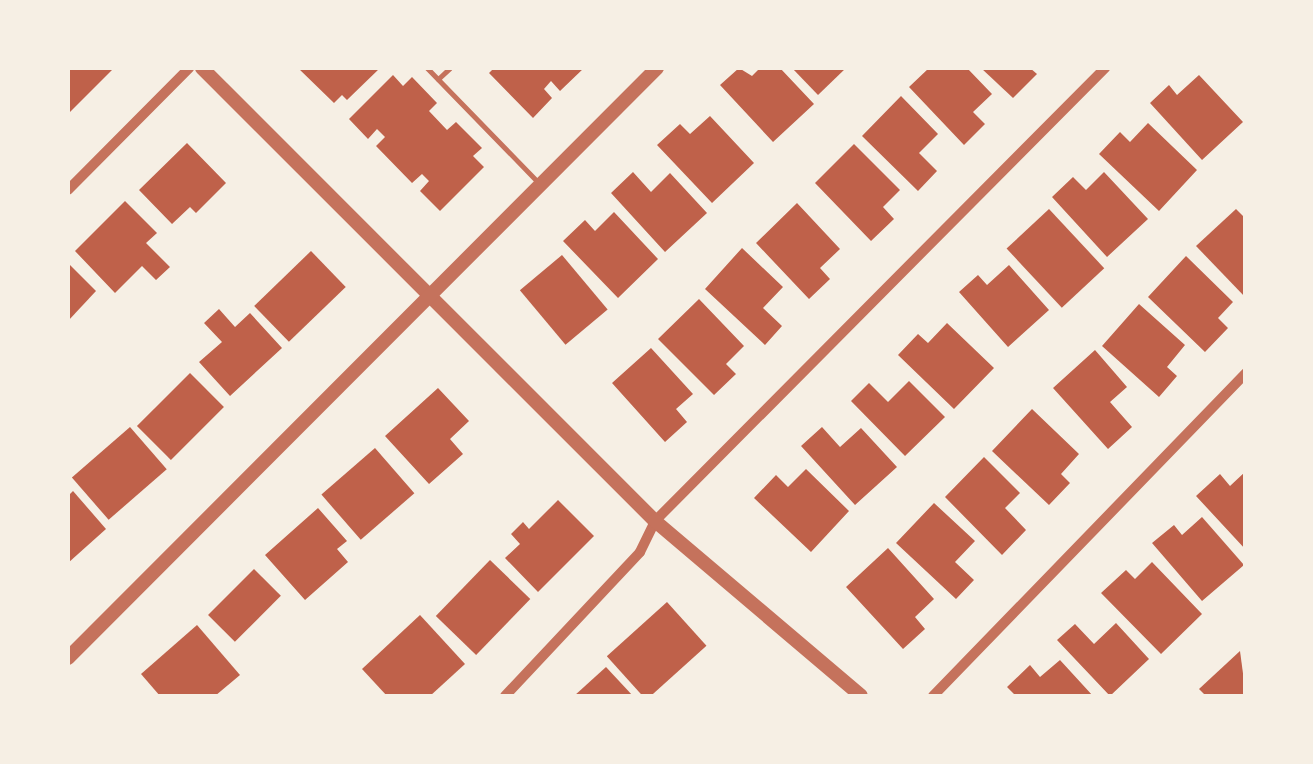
<!DOCTYPE html>
<style>
body{margin:0}
#map{position:relative;width:1313px;height:764px;overflow:hidden;background:#f6efe4;font-family:Barlow,sans-serif}
div>[style]{position:absolute}
[style*='--x']{left:calc(var(--x)*1px);top:calc(var(--y)*1px);width:calc(var(--w)*1px);rotate:calc(var(--a)*1deg)}
.building>*{inset:0;background:#bf614a;transform-origin:0 0}
.service>*{height:5px;margin:-2.5px;padding:0 2.5px;transform-origin:2.5px;border-radius:2.5px;background:#c5725c}
.minor>*{height:10px;margin:-5px;padding:0 5px;transform-origin:5px;border-radius:5px;background:#c5725c}
.tertiary>*{height:14px;margin:-7px;padding:0 7px;transform-origin:7px;border-radius:7px;background:#c5725c}
span{translate:-50% -50%;white-space:nowrap;text-align:center;line-height:1.15;-webkit-text-stroke:9px #f6efe4;paint-order:stroke}
.frame{position:absolute;inset:0;border:70px solid #f6efe4;pointer-events:none}
</style>
<div id="map">
<div class="building">
<div style="clip-path:polygon(68px 68px,114px 68px,68px 114px)"></div>
<div style="clip-path:polygon(298px 68px,380px 68px,347px 100px,342px 95px,334px 103px)"></div>
<div style="clip-path:polygon(494px 68px,584px 68px,560px 91px,551px 81px,544px 89px,552px 98px,533px 118px,489px 73px)"></div>
<div style="clip-path:polygon(739px 68px,752px 76px,760px 68px,780px 68px,814px 104px,773px 142px,720px 85px)"></div>
<div style="clip-path:polygon(792px 68px,846px 68px,818px 95px)"></div>
<div style="clip-path:polygon(929px 68px,967px 68px,992px 94px,973px 112px,985px 124px,964px 145px,909px 87px)"></div>
<div style="clip-path:polygon(981px 68px,1030px 68px,1037px 74px,1013px 98px)"></div>
<div style="clip-path:polygon(393px 75px,403px 86px,412px 77px,437px 103px,429px 111px,447px 130px,456px 122px,482px 148px,473px 156px,484px 167px,440px 211px,420px 191px,429px 181px,422px 174px,412px 183px,376px 146px,385px 137px,377px 129px,368px 139px,349px 119px)"></div>
<div style="clip-path:polygon(1199px 75px,1243px 122px,1202px 160px,1150px 103px,1169px 85px,1177px 95px)"></div>
<div style="clip-path:polygon(901px 96px,938px 134px,919px 153px,937px 171px,918px 191px,862px 136px)"></div>
<div style="clip-path:polygon(710px 116px,754px 163px,712px 203px,657px 145px,680px 124px,690px 134px)"></div>
<div style="clip-path:polygon(1148px 123px,1197px 170px,1159px 211px,1099px 154px,1120px 132px,1130px 142px)"></div>
<div style="clip-path:polygon(187px 143px,226px 183px,196px 213px,190px 207px,172px 224px,139px 190px)"></div>
<div style="clip-path:polygon(854px 144px,900px 190px,883px 207px,894px 219px,871px 241px,815px 183px)"></div>
<div style="clip-path:polygon(633px 172px,651px 192px,670px 173px,707px 213px,665px 252px,611px 193px)"></div>
<div style="clip-path:polygon(1104px 172px,1148px 219px,1107px 257px,1052px 197px,1073px 177px,1086px 190px)"></div>
<div style="clip-path:polygon(125px 201px,157px 233px,146px 243px,170px 267px,156px 280px,142px 266px,115px 293px,75px 251px)"></div>
<div style="clip-path:polygon(797px 203px,840px 249px,820px 268px,830px 279px,809px 299px,756px 243px)"></div>
<div style="left:1049px;top:209px;width:81px;height:58px;rotate:47deg"></div>
<div style="clip-path:polygon(1236px 209px,1246px 219px,1246px 298px,1196px 246px)"></div>
<div style="clip-path:polygon(614px 212px,658px 259px,618px 298px,563px 241px,585px 220px,595px 231px)"></div>
<div style="clip-path:polygon(742px 248px,783px 287px,763px 308px,782px 326px,765px 345px,705px 289px)"></div>
<div style="left:311px;top:251px;width:50px;height:79px;rotate:46deg"></div>
<div style="left:562px;top:255px;width:71px;height:55px;rotate:50deg"></div>
<div style="clip-path:polygon(1186px 256px,1233px 302px,1218px 318px,1228px 328px,1205px 352px,1148px 297px)"></div>
<div style="clip-path:polygon(68px 263px,96px 291px,68px 321px)"></div>
<div style="clip-path:polygon(1009px 265px,1049px 310px,1008px 347px,959px 292px,978px 275px,987px 285px)"></div>
<div style="clip-path:polygon(699px 299px,744px 346px,726px 364px,736px 374px,714px 395px,658px 339px)"></div>
<div style="clip-path:polygon(1139px 304px,1185px 345px,1167px 367px,1177px 376px,1159px 397px,1102px 346px)"></div>
<div style="clip-path:polygon(219px 309px,235px 327px,250px 313px,282px 348px,230px 396px,199px 362px,222px 342px,204px 323px)"></div>
<div style="clip-path:polygon(947px 323px,994px 368px,954px 409px,898px 355px,918px 334px,928px 343px)"></div>
<div style="clip-path:polygon(651px 348px,693px 394px,676px 409px,687px 422px,665px 442px,612px 383px)"></div>
<div style="clip-path:polygon(1095px 350px,1127px 387px,1110px 402px,1132px 427px,1108px 449px,1053px 388px)"></div>
<div style="left:190px;top:373px;width:48px;height:75px;rotate:45deg"></div>
<div style="clip-path:polygon(909px 381px,945px 417px,905px 456px,851px 401px,869px 383px,888px 402px)"></div>
<div style="clip-path:polygon(438px 388px,469px 421px,450px 439px,463px 454px,429px 484px,385px 436px)"></div>
<div style="clip-path:polygon(1032px 409px,1079px 454px,1061px 474px,1070px 483px,1049px 505px,992px 451px)"></div>
<div style="left:130px;top:427px;width:56px;height:77px;rotate:49deg"></div>
<div style="clip-path:polygon(822px 427px,840px 447px,861px 428px,897px 467px,855px 505px,801px 446px)"></div>
<div style="left:375px;top:448px;width:60px;height:71px;rotate:49deg"></div>
<div style="clip-path:polygon(984px 457px,1020px 493px,1005px 508px,1026px 530px,1002px 555px,945px 497px)"></div>
<div style="clip-path:polygon(806px 469px,849px 511px,811px 552px,754px 498px,776px 475px,788px 487px)"></div>
<div style="clip-path:polygon(1246px 471px,1246px 550px,1196px 496px,1220px 474px,1230px 486px)"></div>
<div style="clip-path:polygon(73px 491px,106px 529px,68px 563px,68px 496px)"></div>
<div style="clip-path:polygon(558px 500px,594px 536px,538px 592px,505px 558px,520px 544px,511px 534px,523px 522px,529px 529px)"></div>
<div style="clip-path:polygon(934px 503px,975px 541px,955px 562px,974px 580px,956px 599px,896px 543px)"></div>
<div style="clip-path:polygon(318px 508px,347px 541px,337px 549px,348px 562px,305px 600px,265px 555px)"></div>
<div style="clip-path:polygon(1202px 517px,1244px 565px,1202px 601px,1152px 543px,1174px 525px,1182px 535px)"></div>
<div style="clip-path:polygon(888px 548px,934px 599px,915px 617px,925px 629px,903px 649px,846px 587px)"></div>
<div style="left:490px;top:560px;width:56px;height:78px;rotate:44deg"></div>
<div style="clip-path:polygon(1152px 562px,1202px 614px,1161px 654px,1101px 593px,1126px 570px,1135px 579px)"></div>
<div style="left:254px;top:569px;width:38px;height:65px;rotate:45deg"></div>
<div style="left:667px;top:602px;width:59px;height:81px;rotate:48deg"></div>
<div style="clip-path:polygon(420px 615px,465px 664px,430px 696px,387px 696px,362px 669px)"></div>
<div style="clip-path:polygon(1116px 623px,1149px 659px,1110px 696px,1057px 640px,1075px 624px,1094px 644px)"></div>
<div style="clip-path:polygon(197px 625px,240px 675px,215px 696px,160px 696px,141px 674px)"></div>
<div style="clip-path:polygon(1240px 651px,1246px 696px,1206px 696px,1199px 689px)"></div>
<div style="clip-path:polygon(1060px 660px,1093px 696px,1016px 696px,1007px 687px,1030px 665px,1040px 677px)"></div>
<div style="clip-path:polygon(606px 667px,633px 696px,574px 696px)"></div>
</div>
<div class="service">
<div style="--x:427;--y:68;--w:161;--a:45.8"></div>
<div style="--x:438;--y:79;--w:16;--a:-43"></div>
</div>
<div class="minor">
<div style="--x:68;--y:190;--w:172;--a:-45.2"></div>
<div style="--x:505;--y:696;--w:197;--a:-46.8"></div>
<div style="--x:640;--y:552;--w:34;--a:-64"></div>
<div style="--x:655;--y:521;--w:639;--a:-45.19"></div>
<div style="--x:933;--y:696;--w:450;--a:-45.9"></div>
</div>
<div class="tertiary">
<div style="--x:202;--y:68;--w:641;--a:45"></div>
<div style="--x:655;--y:521;--w:270;--a:40.3"></div>
<div style="--x:68;--y:658;--w:834;--a:-45.05"></div>
</div>
<div class="frame"></div>
</div>
